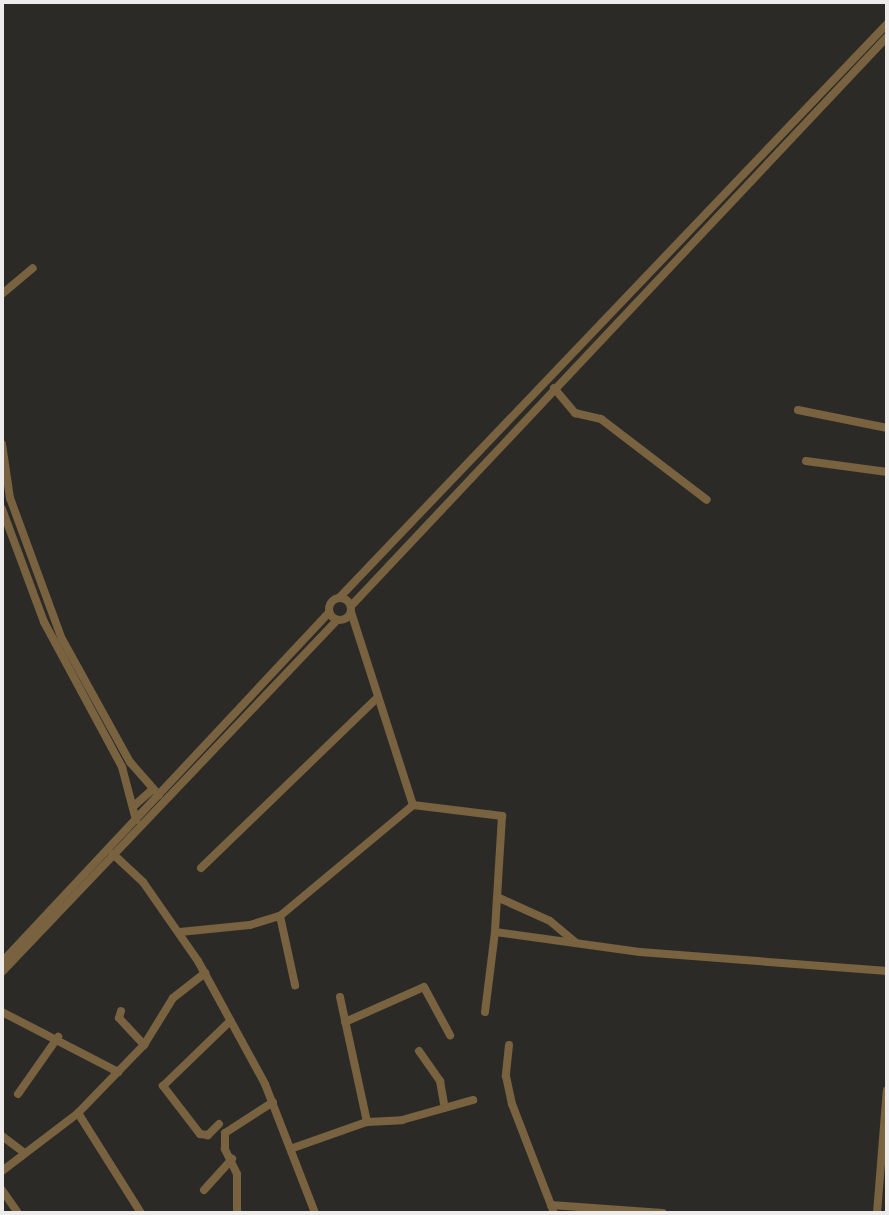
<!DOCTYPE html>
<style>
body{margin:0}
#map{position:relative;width:889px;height:1215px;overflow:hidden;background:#2c2a27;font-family:"Alegreya Sans",sans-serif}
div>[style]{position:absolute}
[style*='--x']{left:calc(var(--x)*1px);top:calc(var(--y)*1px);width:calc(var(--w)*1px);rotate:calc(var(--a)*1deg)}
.minor>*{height:8px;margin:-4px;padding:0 4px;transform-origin:4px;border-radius:4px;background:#78623f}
.minor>.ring{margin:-4px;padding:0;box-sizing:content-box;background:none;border:8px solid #78623f;border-radius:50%}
span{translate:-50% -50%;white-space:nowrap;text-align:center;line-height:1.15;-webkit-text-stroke:6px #2c2a27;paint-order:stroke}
.frame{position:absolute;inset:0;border:4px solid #eeecea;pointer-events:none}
</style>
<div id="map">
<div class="minor">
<div style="--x:2;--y:294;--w:40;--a:-40"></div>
<div style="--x:554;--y:388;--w:33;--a:50"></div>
<div style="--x:575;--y:413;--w:27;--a:13"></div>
<div style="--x:601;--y:419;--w:133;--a:37.4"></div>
<div style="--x:798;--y:410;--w:91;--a:11.4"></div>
<div style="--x:2;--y:444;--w:55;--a:81.6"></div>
<div style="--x:10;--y:498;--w:150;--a:69.8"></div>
<div style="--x:62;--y:639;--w:141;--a:61.1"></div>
<div style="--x:130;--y:762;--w:44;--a:48.7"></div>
<div style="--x:806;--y:461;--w:82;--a:7.7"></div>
<div style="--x:2;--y:509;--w:121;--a:69.6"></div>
<div style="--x:44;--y:622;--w:165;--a:61.7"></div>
<div style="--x:122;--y:767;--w:55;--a:75.2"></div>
<div class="ring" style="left:329px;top:598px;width:14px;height:14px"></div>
<div style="--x:339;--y:598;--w:794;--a:-46.33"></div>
<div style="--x:351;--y:606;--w:782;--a:-46.71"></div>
<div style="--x:351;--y:612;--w:203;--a:72.2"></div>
<div style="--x:413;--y:805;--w:90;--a:7"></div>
<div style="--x:502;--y:816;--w:116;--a:93.5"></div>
<div style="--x:495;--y:932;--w:146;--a:7.9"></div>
<div style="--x:640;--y:952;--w:248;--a:4.4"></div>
<div style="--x:135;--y:805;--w:24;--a:-42"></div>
<div style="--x:113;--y:854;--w:41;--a:43"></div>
<div style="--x:143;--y:882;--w:96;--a:55.2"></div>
<div style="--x:198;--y:961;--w:140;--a:61.4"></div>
<div style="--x:265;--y:1084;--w:138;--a:68.8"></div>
<div style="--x:201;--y:868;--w:243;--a:-44"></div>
<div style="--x:497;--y:897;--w:58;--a:24.4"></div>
<div style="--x:550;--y:921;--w:34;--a:40"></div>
<div style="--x:280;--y:916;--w:71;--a:77.7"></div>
<div style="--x:180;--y:932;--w:70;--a:-5.7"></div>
<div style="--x:250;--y:925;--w:31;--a:-17"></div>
<div style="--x:280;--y:916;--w:173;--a:-39.8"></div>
<div style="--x:2;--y:962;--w:479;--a:-46.9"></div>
<div style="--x:2;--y:972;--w:486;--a:-46.4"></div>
<div style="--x:340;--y:997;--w:128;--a:77.8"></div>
<div style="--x:121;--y:1011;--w:7;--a:106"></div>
<div style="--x:119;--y:1018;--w:37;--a:47"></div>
<div style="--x:2;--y:1012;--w:131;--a:27.3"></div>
<div style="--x:485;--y:1012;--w:81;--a:-82.9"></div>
<div style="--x:345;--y:1022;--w:86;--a:-23.9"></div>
<div style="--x:424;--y:987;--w:55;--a:61.6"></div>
<div style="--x:509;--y:1045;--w:31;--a:96"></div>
<div style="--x:506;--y:1076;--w:29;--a:78"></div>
<div style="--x:512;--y:1104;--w:117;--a:68.9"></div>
<div style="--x:419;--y:1051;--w:37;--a:55"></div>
<div style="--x:440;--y:1081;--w:27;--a:80"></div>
<div style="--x:18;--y:1094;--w:70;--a:-54.9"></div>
<div style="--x:78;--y:1113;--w:118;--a:57.8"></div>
<div style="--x:219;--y:1124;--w:16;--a:135"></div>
<div style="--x:208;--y:1135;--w:8;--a:-173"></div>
<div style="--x:200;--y:1134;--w:61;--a:-127.6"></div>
<div style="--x:163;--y:1086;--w:93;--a:-44.1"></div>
<div style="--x:2;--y:1136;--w:26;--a:37"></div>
<div style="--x:293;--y:1148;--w:78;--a:-19.4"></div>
<div style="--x:367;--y:1122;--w:35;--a:-3"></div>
<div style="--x:402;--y:1120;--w:74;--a:-15.7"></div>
<div style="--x:2;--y:1171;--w:96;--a:-37.3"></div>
<div style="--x:78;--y:1113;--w:95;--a:-45.9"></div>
<div style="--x:144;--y:1045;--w:55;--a:-58.3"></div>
<div style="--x:173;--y:998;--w:41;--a:-38"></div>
<div style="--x:2;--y:1190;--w:28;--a:55"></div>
<div style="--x:204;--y:1190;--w:42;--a:-47.9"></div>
<div style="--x:551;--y:1205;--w:112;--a:4.1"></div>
<div style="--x:237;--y:1213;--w:39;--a:-90"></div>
<div style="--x:237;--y:1174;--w:28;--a:-116"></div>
<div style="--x:225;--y:1149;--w:16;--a:-90"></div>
<div style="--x:225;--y:1133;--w:57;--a:-32.9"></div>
<div style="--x:877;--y:1213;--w:123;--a:-85.4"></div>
</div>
<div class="frame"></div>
</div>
